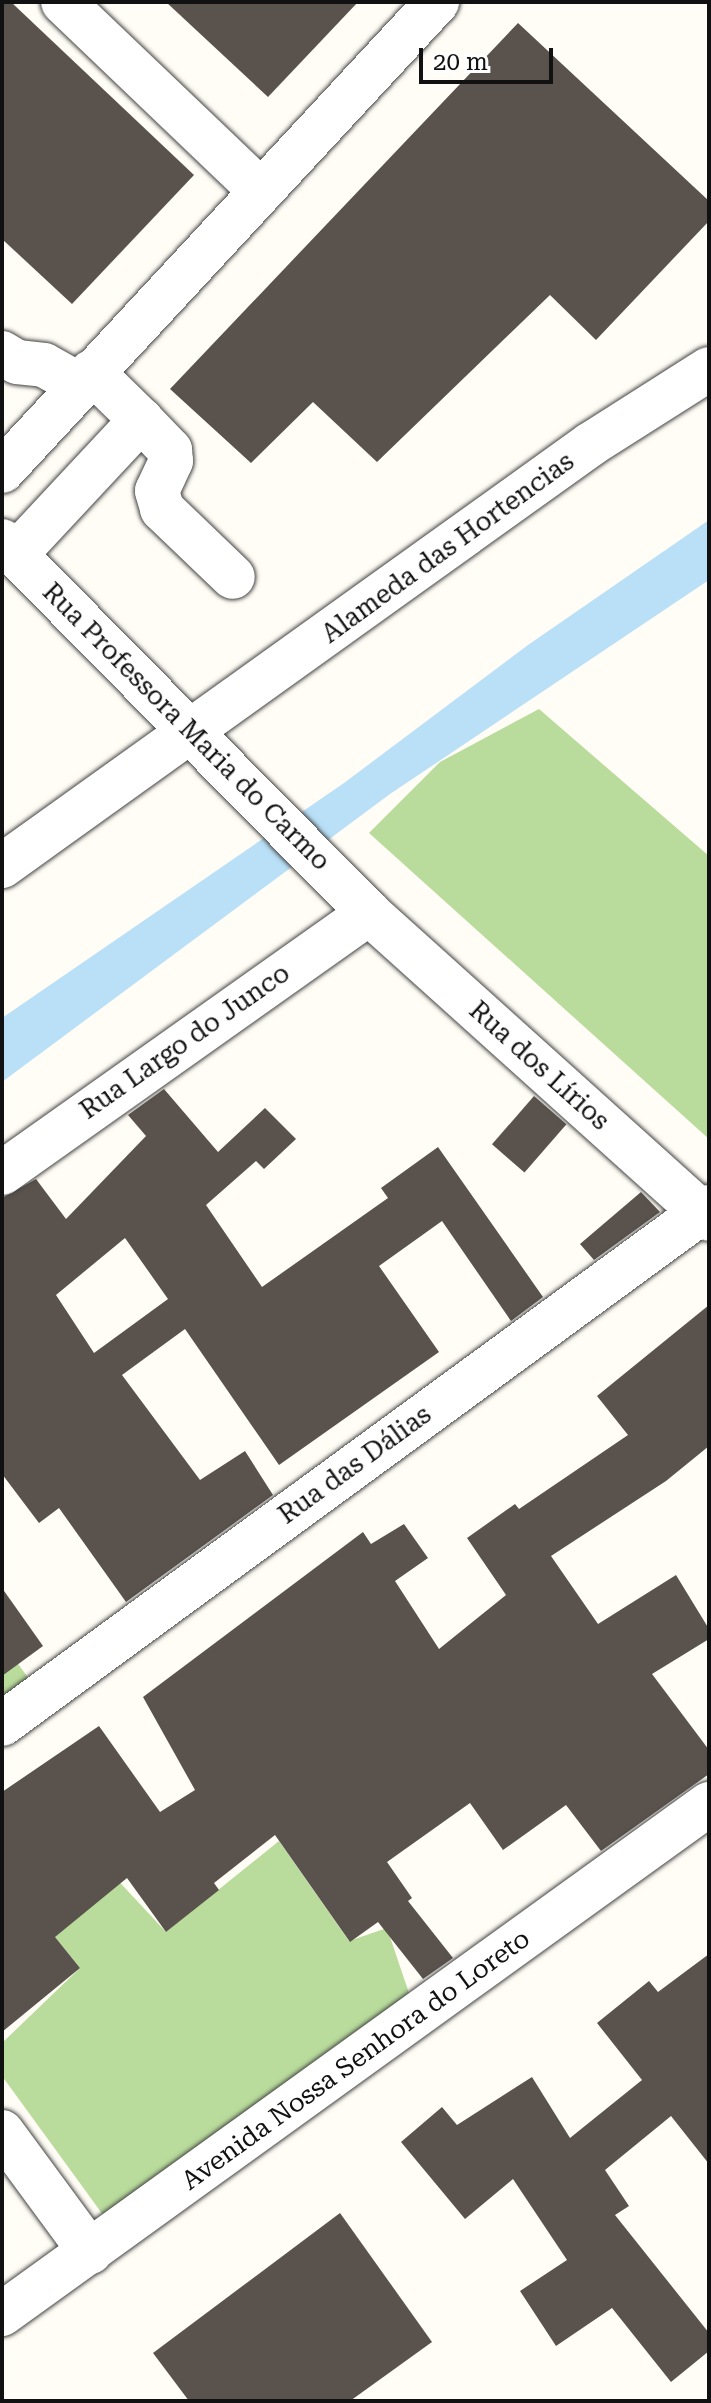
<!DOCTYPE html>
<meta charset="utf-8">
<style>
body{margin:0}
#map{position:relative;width:711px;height:2403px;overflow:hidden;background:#fffdf5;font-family:"Roboto Serif",serif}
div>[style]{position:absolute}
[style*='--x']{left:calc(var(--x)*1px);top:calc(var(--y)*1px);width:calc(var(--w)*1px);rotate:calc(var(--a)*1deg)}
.forest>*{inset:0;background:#b9dc9c}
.water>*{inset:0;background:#b9e0f7}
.building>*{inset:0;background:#5a524d;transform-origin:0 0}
.roads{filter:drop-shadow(0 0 2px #444) drop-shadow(0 0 2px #444)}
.minor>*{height:44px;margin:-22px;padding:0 22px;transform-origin:22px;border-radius:22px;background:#fff}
span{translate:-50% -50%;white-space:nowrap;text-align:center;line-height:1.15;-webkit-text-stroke:8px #fff;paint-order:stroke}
.street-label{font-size:26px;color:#111}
.frame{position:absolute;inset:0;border:4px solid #111;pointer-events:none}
.scale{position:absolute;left:419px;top:48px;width:134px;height:36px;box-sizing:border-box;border:4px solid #111;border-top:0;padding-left:10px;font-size:24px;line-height:28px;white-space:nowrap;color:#111;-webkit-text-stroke:6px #fff;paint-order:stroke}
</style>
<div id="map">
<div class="forest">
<div style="clip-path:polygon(539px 709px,709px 856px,709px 1139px,369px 833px,440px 762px)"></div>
<div style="clip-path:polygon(2px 1642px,32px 1683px,2px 1704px)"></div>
<div style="clip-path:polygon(279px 1841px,349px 1941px,387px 1928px,411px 1999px,106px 2219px,2px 2076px,2px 2043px,80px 1968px,21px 1895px,98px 1859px,166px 1932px)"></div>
</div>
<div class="water">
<div style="clip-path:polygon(709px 520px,709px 580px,390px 794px,2px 1082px,2px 1018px,344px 783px,528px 645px)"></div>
</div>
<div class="building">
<div style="clip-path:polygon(2px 2px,11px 2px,194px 175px,72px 304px,2px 239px)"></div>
<div style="clip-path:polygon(166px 2px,358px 2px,268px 97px)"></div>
<div style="clip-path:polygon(518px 23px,709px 201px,709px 221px,596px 340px,550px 295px,377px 462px,313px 402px,251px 463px,170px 389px)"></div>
<div style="clip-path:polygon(evenodd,164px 1089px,218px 1152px,265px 1108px,296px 1139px,264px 1169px,256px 1161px,206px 1205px,262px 1287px,388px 1198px,381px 1188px,438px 1147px,543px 1297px,511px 1321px,442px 1221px,379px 1266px,439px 1352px,279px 1465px,185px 1329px,122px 1375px,200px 1480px,245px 1451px,273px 1495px,126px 1602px,59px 1508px,39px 1523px,2px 1474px,2px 1198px,36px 1179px,66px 1219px,146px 1136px,128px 1115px,164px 1089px,125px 1238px,168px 1299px,94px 1353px,56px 1295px,125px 1238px)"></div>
<div style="left:534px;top:1096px;width:43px;height:64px;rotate:41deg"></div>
<div style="clip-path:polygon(641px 1192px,660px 1212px,594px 1260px,580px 1244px)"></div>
<div style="clip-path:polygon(709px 1305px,709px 1446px,666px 1481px,551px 1556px,598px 1624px,676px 1575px,709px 1629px,709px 1639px,652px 1674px,709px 1750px,709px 1774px,601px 1851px,566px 1805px,503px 1850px,470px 1803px,387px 1862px,412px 1898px,408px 1901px,453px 1958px,423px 1979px,378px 1922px,350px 1942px,275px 1835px,214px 1883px,219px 1890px,166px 1932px,127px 1878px,55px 1937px,80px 1968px,2px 2032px,2px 1792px,99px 1726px,160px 1812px,195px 1790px,143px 1697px,363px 1532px,371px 1544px,404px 1524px,428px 1558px,395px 1581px,439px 1649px,506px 1595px,467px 1538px,515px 1504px,519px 1509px,628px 1435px,597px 1396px)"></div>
<div style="clip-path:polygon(2px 1588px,43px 1646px,2px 1676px)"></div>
<div style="clip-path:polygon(709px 1954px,709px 2164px,671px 2116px,605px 2170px,629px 2206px,615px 2215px,709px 2333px,709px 2351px,671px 2382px,612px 2308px,556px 2346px,520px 2291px,567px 2260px,513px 2179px,465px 2219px,401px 2142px,442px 2107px,457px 2125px,532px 2077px,570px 2138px,642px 2080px,597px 2023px,649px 1981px,658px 1992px)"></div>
<div style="clip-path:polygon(340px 2213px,432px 2342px,350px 2401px,189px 2401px,153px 2353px)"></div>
</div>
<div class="roads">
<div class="minor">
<div style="--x:63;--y:2;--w:274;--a:43.7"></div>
<div style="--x:2;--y:353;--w:17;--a:31"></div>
<div style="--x:17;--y:362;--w:27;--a:6"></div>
<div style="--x:44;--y:365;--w:41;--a:29.1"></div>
<div style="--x:141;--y:420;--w:42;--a:46"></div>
<div style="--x:170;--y:450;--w:11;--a:85"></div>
<div style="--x:171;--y:461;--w:33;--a:115"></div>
<div style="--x:157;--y:491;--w:19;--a:74"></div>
<div style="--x:162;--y:509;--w:98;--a:43.8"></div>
<div style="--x:2;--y:471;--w:640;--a:-47.15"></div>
<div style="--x:2;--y:541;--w:523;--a:45.39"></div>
<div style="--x:369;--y:913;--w:457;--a:42"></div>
<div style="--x:15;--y:555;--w:185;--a:-47"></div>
<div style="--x:141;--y:420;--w:69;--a:-135.6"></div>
<div style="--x:2;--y:866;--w:725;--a:-35.62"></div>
<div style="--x:591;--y:444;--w:140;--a:-32.4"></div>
<div style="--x:2;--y:1173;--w:450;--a:-35.3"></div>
<div style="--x:2;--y:1724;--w:876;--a:-36.18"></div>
<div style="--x:2;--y:2132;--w:149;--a:53.7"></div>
<div style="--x:2;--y:2314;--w:872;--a:-35.81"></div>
</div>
</div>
<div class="street-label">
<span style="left:448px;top:548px;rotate:-36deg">Alameda das Hortencias</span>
<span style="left:186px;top:727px;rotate:45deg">Rua Professora Maria do Carmo</span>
<span style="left:185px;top:1042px;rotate:-35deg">Rua Largo do Junco</span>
<span style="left:539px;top:1066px;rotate:42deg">Rua dos Lírios</span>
<span style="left:355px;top:1465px;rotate:-36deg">Rua das Dálias</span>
<span style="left:356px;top:2060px;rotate:-36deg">Avenida Nossa Senhora do Loreto</span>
</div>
<div class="frame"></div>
<div class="scale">20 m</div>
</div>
